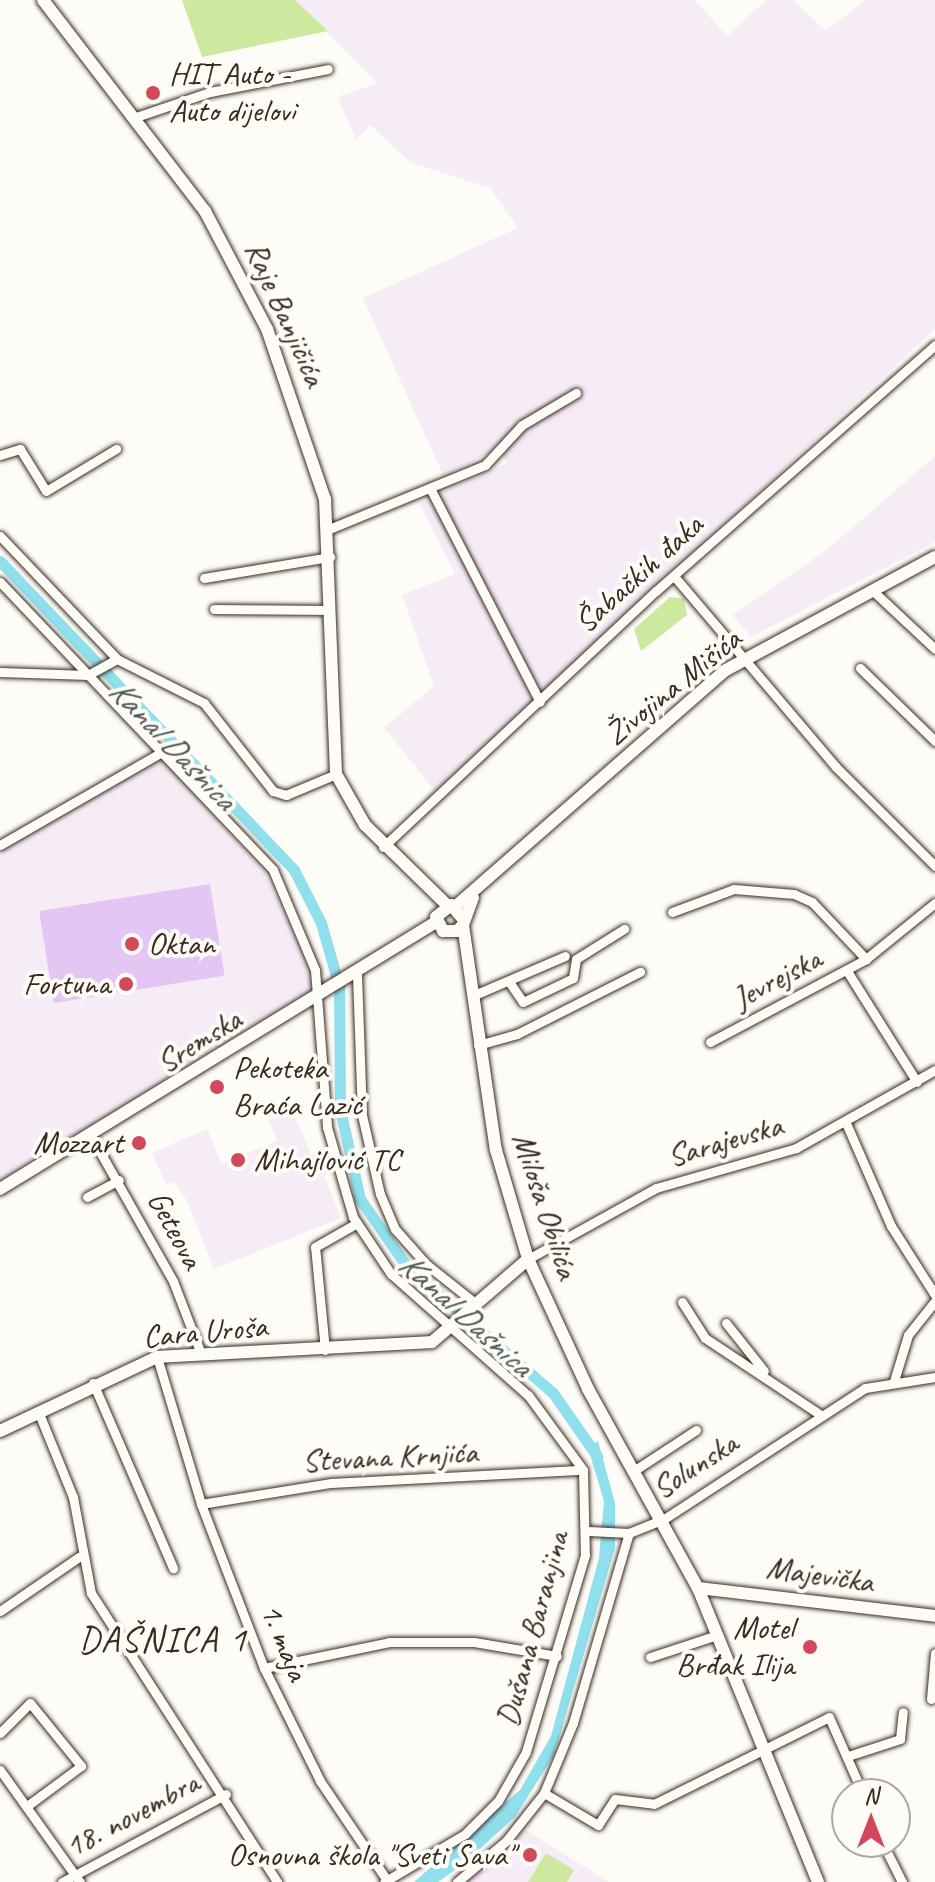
<!DOCTYPE html>
<meta charset="utf-8">
<style>
body{margin:0}
#map{position:relative;width:935px;height:1882px;overflow:hidden;background:#fdfcf7;font-family:Caveat,sans-serif}
div>[style]{position:absolute}
[style*='--x']{left:calc(var(--x)*1px);top:calc(var(--y)*1px);width:calc(var(--w)*1px);rotate:calc(var(--a)*1deg)}
.built>*{inset:0;background:#f6ecf6}
.green>*{inset:0;background:#cde9a0}
.water>*{inset:0;background:#8fdfec}
.canal>*{height:11px;margin:-5.5px;padding:0 5.5px;transform-origin:5.5px;border-radius:5.5px;background:#8fdfec}
.building>*{inset:0;background:#e4c6f4;transform-origin:0 0}
.roads{filter:drop-shadow(0 0 2px #3b2a1e) drop-shadow(0 0 2px #3b2a1e)}
.street>*{height:9px;margin:-4.5px;padding:0 4.5px;transform-origin:4.5px;border-radius:4.5px;background:#fdfcf7}
.secondary>*{height:12px;margin:-6px;padding:0 6px;transform-origin:6px;border-radius:6px;background:#fdfcf7}
.dots>*{width:22px;height:22px;translate:-50% -50%;box-sizing:border-box;border:4px solid #fdfcf7;border-radius:50%}
span{translate:-50% -50%;white-space:nowrap;text-align:center;line-height:1.15;-webkit-text-stroke:8px #fdfcf7;paint-order:stroke}
.poi-label{font-size:32px;color:#3b2a1e}
.left{translate:0 -50%;text-align:left}
.right{translate:-100% -50%;text-align:right}
.street-label{font-size:32px;color:#3b2a1e}
.water-label{font-size:34px;color:#505752;font-style:italic}
.quarter-label{font-size:36px;color:#3b2a1e;letter-spacing:2px}
.north{position:absolute;left:831px;top:1778px;width:80px;height:80px;box-sizing:border-box;background:#fdfcf7;border:2px solid #afa8a0;border-radius:50%;rotate:0deg;font-size:22px;font-weight:700;line-height:32px;text-align:center;color:#3b2a1e}
.north::after{content:'';display:block;margin:auto;width:28px;height:36px;background:#d1495b;clip-path:polygon(50% 0,100% 100%,50% 72%,0 100%)}
</style>
<div id="map">
<div class="built">
<div style="clip-path:polygon(295px 0,695px 0,727px 36px,766px 0,793px 0,826px 31px,866px 0,935px 0,935px 329px,435px 791px,384px 728px,434px 686px,402px 595px,455px 574px,419px 503px,507px 463px,499px 449px,443px 475px,363px 298px,518px 228px,490px 188px,411px 163px,370px 125px,356px 140px,338px 97px,377px 83px)"></div>
<div style="clip-path:polygon(935px 456px,935px 542px,751px 637px,733px 615px,828px 549px)"></div>
<div style="clip-path:polygon(162px 758px,264px 871px,310px 968px,312px 990px,0 1180px,0 850px)"></div>
<div style="clip-path:polygon(293px 1111px,311px 1154px,325px 1156px,331px 1172px,324px 1176px,341px 1218px,214px 1269px,186px 1199px,174px 1182px,166px 1185px,152px 1153px,207px 1129px,222px 1163px,277px 1141px,269px 1120px)"></div>
<div style="clip-path:polygon(524px 1829px,609px 1882px,464px 1882px)"></div>
</div>
<div class="green">
<div style="clip-path:polygon(182px 0,295px 0,328px 31px,202px 57px)"></div>
<div style="clip-path:polygon(670px 597px,684px 599px,687px 615px,641px 651px,634px 629px)"></div>
<div style="clip-path:polygon(546px 1853px,574px 1870px,567px 1882px,528px 1882px)"></div>
</div>
<div class="water">
<div style="clip-path:polygon(598px 1441px,615px 1503px,615px 1548px,554px 1755px,515px 1817px,462px 1865px,438px 1882px,414px 1882px,520px 1790px,551px 1736px,599px 1558px,604px 1501px,588px 1448px)"></div>
</div>
<div class="canal">
<div style="--x:0;--y:561;--w:427;--a:46.4"></div>
<div style="--x:294;--y:870;--w:59;--a:63"></div>
<div style="--x:321;--y:923;--w:66;--a:74.1"></div>
<div style="--x:339;--y:986;--w:123;--a:89.5"></div>
<div style="--x:340;--y:1109;--w:92;--a:77.5"></div>
<div style="--x:360;--y:1199;--w:83;--a:55.3"></div>
<div style="--x:407;--y:1267;--w:193;--a:40.8"></div>
<div style="--x:553;--y:1393;--w:77;--a:55.1"></div>
</div>
<div class="building">
<div style="left:210px;top:884px;width:93px;height:173px;rotate:81deg"></div>
</div>
<div class="roads">
<div class="street">
<div style="--x:133;--y:118;--w:81;--a:-18.7"></div>
<div style="--x:210;--y:92;--w:120;--a:-11"></div>
<div style="--x:0;--y:455;--w:21;--a:-17"></div>
<div style="--x:20;--y:449;--w:49;--a:58.2"></div>
<div style="--x:46;--y:491;--w:82;--a:-31"></div>
<div style="--x:431;--y:490;--w:238;--a:62.8"></div>
<div style="--x:329;--y:529;--w:169;--a:-22.3"></div>
<div style="--x:485;--y:465;--w:54;--a:-47.2"></div>
<div style="--x:522;--y:425;--w:63;--a:-30.7"></div>
<div style="--x:0;--y:536;--w:170;--a:46.4"></div>
<div style="--x:117;--y:659;--w:97;--a:26.8"></div>
<div style="--x:204;--y:703;--w:112;--a:51.9"></div>
<div style="--x:273;--y:791;--w:14;--a:17"></div>
<div style="--x:286;--y:795;--w:54;--a:-22.8"></div>
<div style="--x:674;--y:576;--w:250;--a:49.7"></div>
<div style="--x:836;--y:767;--w:140;--a:45"></div>
<div style="--x:204;--y:578;--w:128;--a:-9.5"></div>
<div style="--x:0;--y:582;--w:397;--a:46.5"></div>
<div style="--x:273;--y:870;--w:108;--a:67.2"></div>
<div style="--x:315;--y:970;--w:157;--a:85.6"></div>
<div style="--x:327;--y:1127;--w:94;--a:73.9"></div>
<div style="--x:353;--y:1217;--w:69;--a:56.3"></div>
<div style="--x:391;--y:1274;--w:183;--a:41.5"></div>
<div style="--x:528;--y:1395;--w:93;--a:53.7"></div>
<div style="--x:583;--y:1470;--w:85;--a:88.7"></div>
<div style="--x:585;--y:1555;--w:206;--a:106.7"></div>
<div style="--x:526;--y:1752;--w:56;--a:119.7"></div>
<div style="--x:498;--y:1801;--w:47;--a:135"></div>
<div style="--x:465;--y:1834;--w:94;--a:149.3"></div>
<div style="--x:872;--y:590;--w:86;--a:43.1"></div>
<div style="--x:214;--y:609;--w:115;--a:0.5"></div>
<div style="--x:860;--y:668;--w:105;--a:44.2"></div>
<div style="--x:0;--y:672;--w:88;--a:2"></div>
<div style="--x:88;--y:675;--w:33;--a:-29"></div>
<div style="--x:0;--y:845;--w:187;--a:-29.9"></div>
<div style="--x:383;--y:847;--w:374;--a:-43.2"></div>
<div style="--x:656;--y:591;--w:372;--a:-41.4"></div>
<div style="--x:672;--y:912;--w:66;--a:-20.4"></div>
<div style="--x:734;--y:889;--w:60;--a:4.8"></div>
<div style="--x:794;--y:894;--w:20;--a:24"></div>
<div style="--x:812;--y:902;--w:79;--a:46.5"></div>
<div style="--x:847;--y:971;--w:131;--a:57.8"></div>
<div style="--x:357;--y:974;--w:141;--a:88"></div>
<div style="--x:362;--y:1115;--w:81;--a:77.2"></div>
<div style="--x:380;--y:1194;--w:38;--a:67"></div>
<div style="--x:395;--y:1229;--w:47;--a:48.5"></div>
<div style="--x:426;--y:1264;--w:63;--a:38.5"></div>
<div style="--x:510;--y:983;--w:23;--a:56"></div>
<div style="--x:523;--y:1002;--w:55;--a:-25.6"></div>
<div style="--x:573;--y:978;--w:19;--a:-81"></div>
<div style="--x:576;--y:959;--w:57;--a:-32"></div>
<div style="--x:472;--y:996;--w:101;--a:-23.3"></div>
<div style="--x:710;--y:1042;--w:177;--a:-28"></div>
<div style="--x:866;--y:959;--w:89;--a:-39.1"></div>
<div style="--x:478;--y:1045;--w:41;--a:-15.8"></div>
<div style="--x:517;--y:1034;--w:138;--a:-26.8"></div>
<div style="--x:846;--y:1123;--w:112;--a:66.4"></div>
<div style="--x:891;--y:1226;--w:82;--a:57.5"></div>
<div style="--x:91;--y:1136;--w:167;--a:60.5"></div>
<div style="--x:173;--y:1281;--w:78;--a:69"></div>
<div style="--x:87;--y:1197;--w:36;--a:-28"></div>
<div style="--x:528;--y:1259;--w:146;--a:-29"></div>
<div style="--x:656;--y:1188;--w:146;--a:-15.9"></div>
<div style="--x:796;--y:1148;--w:159;--a:-29.3"></div>
<div style="--x:682;--y:1302;--w:43;--a:57.4"></div>
<div style="--x:705;--y:1338;--w:139;--a:33.6"></div>
<div style="--x:726;--y:1323;--w:61;--a:51.6"></div>
<div style="--x:325;--y:1350;--w:103;--a:-95.5"></div>
<div style="--x:315;--y:1247;--w:48;--a:-29.7"></div>
<div style="--x:157;--y:1357;--w:153;--a:73.3"></div>
<div style="--x:201;--y:1504;--w:176;--a:69"></div>
<div style="--x:264;--y:1668;--w:126;--a:63.6"></div>
<div style="--x:320;--y:1781;--w:122;--a:56"></div>
<div style="--x:894;--y:1381;--w:48;--a:-73.1"></div>
<div style="--x:908;--y:1335;--w:43;--a:-51.5"></div>
<div style="--x:93;--y:1383;--w:202;--a:66.6"></div>
<div style="--x:38;--y:1411;--w:93;--a:67.9"></div>
<div style="--x:73;--y:1497;--w:98;--a:79.4"></div>
<div style="--x:91;--y:1593;--w:344;--a:57.2"></div>
<div style="--x:635;--y:1470;--w:73;--a:-33.3"></div>
<div style="--x:201;--y:1504;--w:132;--a:-9.2"></div>
<div style="--x:331;--y:1483;--w:252;--a:-3"></div>
<div style="--x:588;--y:1531;--w:41;--a:2.8"></div>
<div style="--x:629;--y:1533;--w:38;--a:-22"></div>
<div style="--x:664;--y:1519;--w:240;--a:-33.1"></div>
<div style="--x:865;--y:1388;--w:71;--a:-8.9"></div>
<div style="--x:0;--y:1611;--w:96;--a:-34.4"></div>
<div style="--x:650;--y:1657;--w:71;--a:-18.2"></div>
<div style="--x:264;--y:1668;--w:128;--a:-11.7"></div>
<div style="--x:389;--y:1642;--w:85;--a:0"></div>
<div style="--x:474;--y:1642;--w:84;--a:9.6"></div>
<div style="--x:931;--y:1699;--w:46;--a:-85"></div>
<div style="--x:0;--y:1733;--w:42;--a:-45"></div>
<div style="--x:30;--y:1703;--w:81;--a:51"></div>
<div style="--x:81;--y:1766;--w:67;--a:143.5"></div>
<div style="--x:848;--y:1756;--w:55;--a:-18.1"></div>
<div style="--x:900;--y:1739;--w:27;--a:-84"></div>
<div style="--x:0;--y:1770;--w:138;--a:54.5"></div>
<div style="--x:544;--y:1793;--w:63;--a:30.7"></div>
<div style="--x:598;--y:1825;--w:31;--a:-57"></div>
<div style="--x:615;--y:1799;--w:39;--a:7"></div>
<div style="--x:654;--y:1804;--w:195;--a:-26.4"></div>
<div style="--x:829;--y:1717;--w:84;--a:66.2"></div>
<div style="--x:882;--y:1842;--w:45;--a:63.4"></div>
<div style="--x:62;--y:1882;--w:186;--a:-28.2"></div>
<div style="--x:457;--y:1882;--w:64;--a:-39.9"></div>
<div style="--x:506;--y:1841;--w:61;--a:-51.6"></div>
<div style="--x:544;--y:1793;--w:76;--a:-67.5"></div>
<div style="--x:573;--y:1723;--w:198;--a:-73.6"></div>
</div>
<div class="secondary">
<div style="--x:43;--y:0;--w:266;--a:52.5"></div>
<div style="--x:205;--y:211;--w:133;--a:62.3"></div>
<div style="--x:267;--y:329;--w:180;--a:71.2"></div>
<div style="--x:325;--y:499;--w:275;--a:87.7"></div>
<div style="--x:336;--y:774;--w:59;--a:60.4"></div>
<div style="--x:365;--y:825;--w:115;--a:44.3"></div>
<div style="--x:456;--y:906;--w:356;--a:-41.2"></div>
<div style="--x:724;--y:671;--w:240;--a:-28.4"></div>
<div style="--x:464;--y:920;--w:20;--a:-131"></div>
<div style="--x:451;--y:905;--w:19;--a:141"></div>
<div style="--x:436;--y:917;--w:16;--a:63"></div>
<div style="--x:443;--y:931;--w:14;--a:0"></div>
<div style="--x:457;--y:931;--w:8;--a:-45"></div>
<div style="--x:463;--y:925;--w:29;--a:-70"></div>
<div style="--x:463;--y:925;--w:227;--a:81.7"></div>
<div style="--x:496;--y:1150;--w:114;--a:73.6"></div>
<div style="--x:528;--y:1259;--w:143;--a:65.2"></div>
<div style="--x:588;--y:1389;--w:227;--a:61.1"></div>
<div style="--x:698;--y:1588;--w:318;--a:67.8"></div>
<div style="--x:0;--y:1189;--w:511;--a:-31.48"></div>
<div style="--x:0;--y:1431;--w:174;--a:-25.2"></div>
<div style="--x:157;--y:1357;--w:275;--a:-3.1"></div>
<div style="--x:432;--y:1342;--w:127;--a:-40.8"></div>
<div style="--x:698;--y:1588;--w:239;--a:6.7"></div>
</div>
</div>
<div class="dots">
<div style="left:153px;top:93px;background:#d1495b"></div>
<div style="left:132px;top:944px;background:#d1495b"></div>
<div style="left:126px;top:984px;background:#d1495b"></div>
<div style="left:217px;top:1087px;background:#d1495b"></div>
<div style="left:139px;top:1143px;background:#d1495b"></div>
<div style="left:238px;top:1160px;background:#d1495b"></div>
<div style="left:810px;top:1647px;background:#d1495b"></div>
<div style="left:530px;top:1855px;background:#d1495b"></div>
</div>
<div class="poi-label">
<span class="left" style="left:169px;top:93px">HIT Auto -<br>Auto dijelovi</span>
<span class="left" style="left:148px;top:944px">Oktan</span>
<span class="right" style="left:110px;top:984px">Fortuna</span>
<span class="left" style="left:233px;top:1087px">Pekoteka<br>Braća Lazić</span>
<span class="right" style="left:123px;top:1143px">Mozzart</span>
<span class="left" style="left:254px;top:1160px">Mihajlović TC</span>
<span class="right" style="left:794px;top:1647px">Motel<br>Brđak Ilija</span>
<span class="right" style="left:514px;top:1855px">Osnovna škola "Sveti Sava"</span>
</div>
<div class="street-label">
<span style="left:285px;top:314px;rotate:66deg">Raje Banjičića</span>
<span style="left:639px;top:574px;rotate:-42deg">Šabačkih đaka</span>
<span style="left:673px;top:687px;rotate:-39deg">Živojina Mišića</span>
<span style="left:777px;top:979px;rotate:-28deg">Jevrejska</span>
<span style="left:199px;top:1041px;rotate:-32deg">Sremska</span>
<span style="left:725px;top:1141px;rotate:-16deg">Sarajevska</span>
<span style="left:545px;top:1206px;rotate:72deg">Miloša Obilića</span>
<span style="left:175px;top:1230px;rotate:62deg">Geteova</span>
<span style="left:205px;top:1332px;rotate:-5deg">Cara Uroša</span>
<span style="left:390px;top:1457px;rotate:-3deg">Stevana Krnjića</span>
<span style="left:695px;top:1466px;rotate:-33deg">Solunska</span>
<span style="left:820px;top:1575px;rotate:8deg">Majevička</span>
<span style="left:533px;top:1629px;rotate:-75deg">Dušana Baranjina</span>
<span style="left:284px;top:1642px;rotate:68deg">1. maja</span>
<span style="left:132px;top:1815px;rotate:-28deg">18. novembra</span>
</div>
<div class="water-label">
<span style="left:173px;top:744px;rotate:46deg">Kanal Dašnica</span>
<span style="left:466px;top:1314px;rotate:42deg">Kanal Dašnica</span>
</div>
<div class="quarter-label">
<span style="left:163px;top:1640px">DAŠNICA 1</span>
</div>
<div class="north">N</div>
</div>
